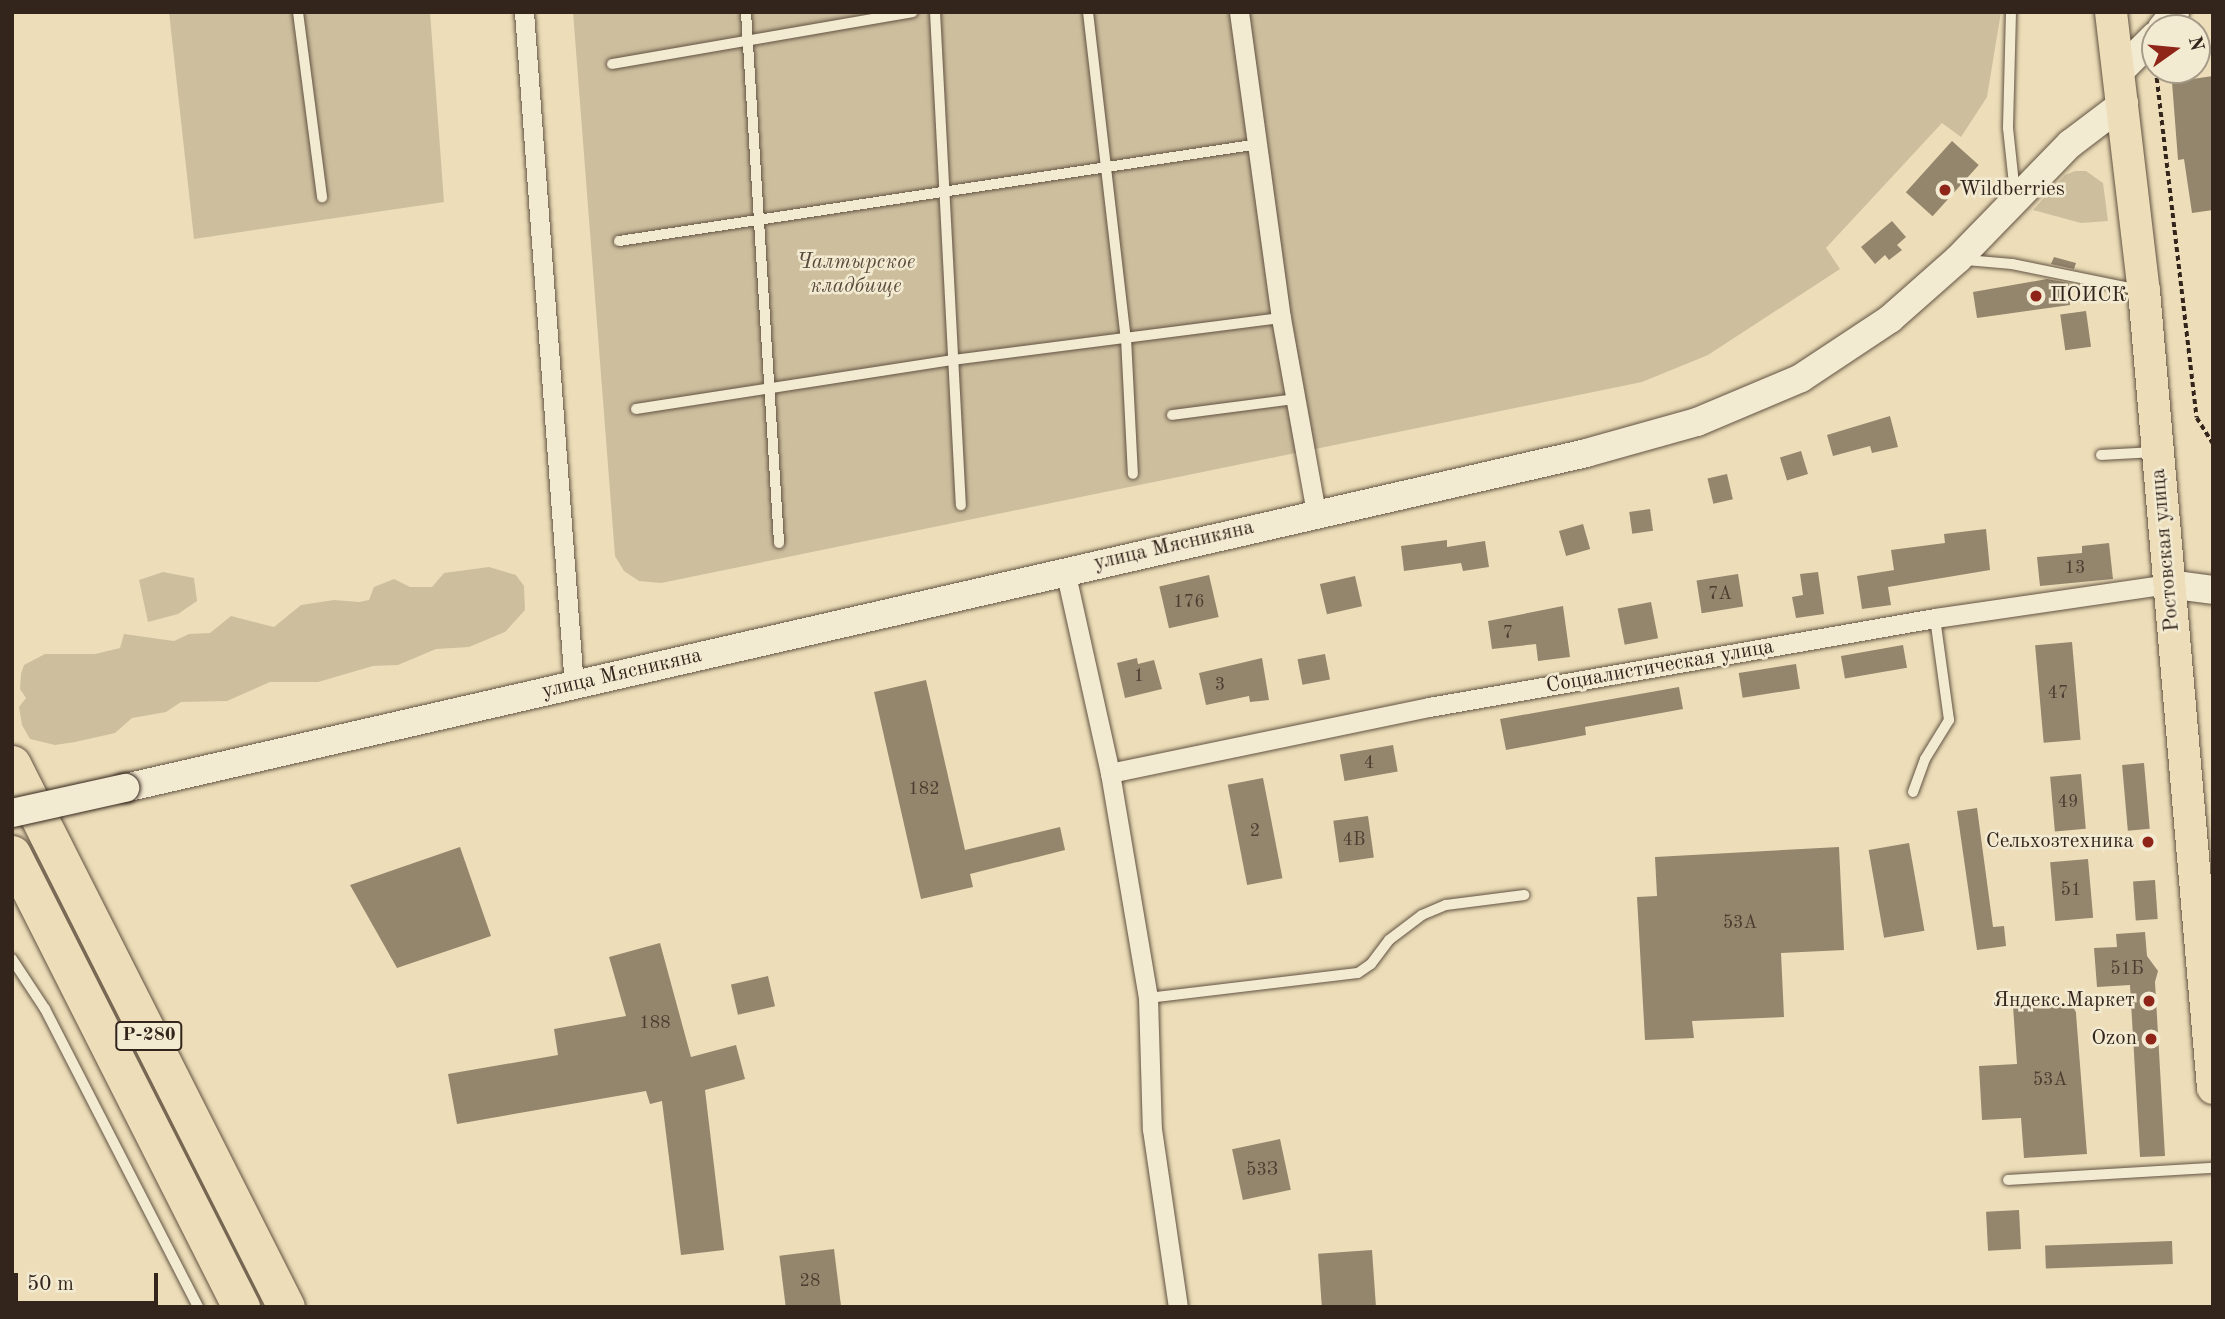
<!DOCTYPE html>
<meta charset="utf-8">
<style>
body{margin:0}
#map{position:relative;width:2225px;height:1319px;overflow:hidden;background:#eddeb9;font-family:"Old Standard TT",serif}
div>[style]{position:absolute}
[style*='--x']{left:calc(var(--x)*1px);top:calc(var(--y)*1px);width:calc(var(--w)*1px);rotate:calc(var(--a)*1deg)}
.green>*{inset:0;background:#cdbf9e}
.building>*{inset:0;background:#94856d;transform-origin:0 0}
.path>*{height:3.5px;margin-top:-1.75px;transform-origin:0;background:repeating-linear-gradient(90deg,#33251b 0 5px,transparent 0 8.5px)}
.roads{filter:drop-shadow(0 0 2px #625342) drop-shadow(0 0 2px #625342)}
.lane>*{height:10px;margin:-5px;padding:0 5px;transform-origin:5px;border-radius:5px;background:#f3ead2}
.street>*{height:19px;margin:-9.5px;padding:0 9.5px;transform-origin:9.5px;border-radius:9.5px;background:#f3ead2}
.secondary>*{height:28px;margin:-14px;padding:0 14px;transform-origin:14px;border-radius:14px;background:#f3ead2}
.primary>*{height:32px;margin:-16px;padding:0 16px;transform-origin:16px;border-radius:16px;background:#eddeb9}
.highway>*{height:37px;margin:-18.5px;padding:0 18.5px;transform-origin:18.5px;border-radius:18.5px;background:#eddeb9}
.bridges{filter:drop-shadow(0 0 2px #33251b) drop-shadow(0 0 2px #33251b)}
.secondary-bridge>*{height:28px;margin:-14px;padding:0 14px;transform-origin:14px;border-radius:14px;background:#f3ead2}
.dots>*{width:19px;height:19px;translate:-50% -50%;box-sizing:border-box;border:4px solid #f3ead2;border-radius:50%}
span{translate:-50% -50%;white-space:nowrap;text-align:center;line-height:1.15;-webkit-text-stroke:5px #f3ead2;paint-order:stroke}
.number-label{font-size:18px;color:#4b3d30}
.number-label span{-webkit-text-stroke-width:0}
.shield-label span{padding:2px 5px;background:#f3ead2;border:2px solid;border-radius:5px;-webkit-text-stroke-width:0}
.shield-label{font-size:19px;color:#33251b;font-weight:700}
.poi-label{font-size:21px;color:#33251b}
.left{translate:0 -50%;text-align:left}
.right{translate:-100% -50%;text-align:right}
.park-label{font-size:21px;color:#5a4c3c;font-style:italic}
.street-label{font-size:21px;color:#33251b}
.frame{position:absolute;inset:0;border:14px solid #33251b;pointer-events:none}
.north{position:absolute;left:2141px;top:14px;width:70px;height:70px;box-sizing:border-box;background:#f3ead2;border:2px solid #a69b89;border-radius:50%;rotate:75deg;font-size:19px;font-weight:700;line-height:28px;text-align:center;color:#33251b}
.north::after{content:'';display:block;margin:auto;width:24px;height:32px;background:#8f2418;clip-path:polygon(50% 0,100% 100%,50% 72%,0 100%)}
.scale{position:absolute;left:14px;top:1273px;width:144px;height:32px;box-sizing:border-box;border:4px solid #33251b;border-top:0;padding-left:9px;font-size:21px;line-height:24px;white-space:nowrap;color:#33251b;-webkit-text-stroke:5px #f3ead2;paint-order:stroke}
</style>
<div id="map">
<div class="green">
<div style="clip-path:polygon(169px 12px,430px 12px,444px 202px,194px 239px)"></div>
<div style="clip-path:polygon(573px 12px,2001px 12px,1987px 97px,1961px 137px,1942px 123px,1826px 248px,1840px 269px,1708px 355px,1642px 382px,661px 583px,639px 581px,624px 571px,615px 556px)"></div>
<div style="clip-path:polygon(2075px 171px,2086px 171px,2103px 183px,2108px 221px,2081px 223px,2033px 210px,2065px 175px)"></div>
<div style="clip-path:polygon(489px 567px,516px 575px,524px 586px,525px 610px,505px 632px,469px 647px,436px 649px,398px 665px,373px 666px,318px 682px,270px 682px,227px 701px,181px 702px,166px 712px,132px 718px,115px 733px,75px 742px,55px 745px,30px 739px,22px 725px,19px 707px,26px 698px,20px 689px,21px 674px,24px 665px,45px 654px,95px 654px,120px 648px,124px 634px,174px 641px,189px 634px,210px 633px,231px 616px,274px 627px,301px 605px,334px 600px,359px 602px,369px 600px,374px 587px,394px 579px,410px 587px,432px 587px,444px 573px)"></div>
<div style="clip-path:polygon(163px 572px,194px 578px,197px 601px,178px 614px,148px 622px,139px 580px)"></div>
</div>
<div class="building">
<div style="clip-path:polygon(2213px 76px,2213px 210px,2192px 213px,2184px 159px,2178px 160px,2172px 82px)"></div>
<div style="left:1952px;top:141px;width:36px;height:69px;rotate:42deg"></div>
<div style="clip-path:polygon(1892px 221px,1906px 237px,1897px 245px,1902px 250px,1889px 260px,1885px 255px,1875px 264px,1861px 247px)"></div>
<div style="clip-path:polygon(2054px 257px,2076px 263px,2074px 269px,2051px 264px)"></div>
<div style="clip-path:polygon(2047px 279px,2069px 283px,2070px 305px,1977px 318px,1973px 292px)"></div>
<div style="left:2086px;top:311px;width:36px;height:26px;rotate:82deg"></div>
<div style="clip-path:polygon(1890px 416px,1898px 447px,1872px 453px,1870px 446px,1833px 456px,1827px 435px)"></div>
<div style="left:1801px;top:451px;width:24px;height:22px;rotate:73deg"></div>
<div style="left:1727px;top:474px;width:26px;height:20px;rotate:77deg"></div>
<div style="left:1650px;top:509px;width:22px;height:21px;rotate:82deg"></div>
<div style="left:1583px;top:524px;width:26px;height:25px;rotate:74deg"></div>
<div style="clip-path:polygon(1986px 529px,1990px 570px,1888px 587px,1891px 605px,1862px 609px,1857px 576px,1894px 570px,1891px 550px,1945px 543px,1944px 534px)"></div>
<div style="clip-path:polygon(1447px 540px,1447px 547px,1485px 541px,1489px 567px,1463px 571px,1461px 563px,1404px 571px,1401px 546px)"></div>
<div style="clip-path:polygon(2109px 543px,2113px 579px,2040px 586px,2037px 557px,2082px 553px,2082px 546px)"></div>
<div style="clip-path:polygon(1818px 572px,1824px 614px,1796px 618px,1792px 597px,1803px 595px,1800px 574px)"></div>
<div style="left:1738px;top:574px;width:33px;height:42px;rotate:81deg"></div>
<div style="left:1209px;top:575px;width:43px;height:51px;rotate:77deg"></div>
<div style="left:1355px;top:576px;width:31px;height:36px;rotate:77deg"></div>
<div style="left:1651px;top:602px;width:37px;height:34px;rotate:79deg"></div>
<div style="clip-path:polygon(1563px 606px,1570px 657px,1538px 661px,1536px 644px,1492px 649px,1488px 621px)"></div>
<div style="left:2072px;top:642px;width:98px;height:37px;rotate:85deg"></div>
<div style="left:1903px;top:645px;width:23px;height:63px;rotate:80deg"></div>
<div style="left:1325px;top:654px;width:26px;height:28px;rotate:79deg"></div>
<div style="clip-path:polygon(1137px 658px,1138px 664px,1154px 660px,1162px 689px,1125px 698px,1117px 663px)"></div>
<div style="clip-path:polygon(1262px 658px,1269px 700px,1250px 702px,1249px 696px,1206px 705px,1199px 673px)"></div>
<div style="left:1796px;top:664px;width:25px;height:58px;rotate:81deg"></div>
<div style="clip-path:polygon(926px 680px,965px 850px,1060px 827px,1065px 850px,970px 874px,973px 887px,921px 899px,874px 692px)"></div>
<div style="clip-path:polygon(1679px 687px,1683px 709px,1585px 727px,1586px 735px,1506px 750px,1500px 719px)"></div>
<div style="left:1393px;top:745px;width:27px;height:54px;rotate:80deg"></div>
<div style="left:2144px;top:763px;width:66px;height:22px;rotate:85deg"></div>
<div style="left:2081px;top:774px;width:55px;height:31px;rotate:85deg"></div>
<div style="left:1263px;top:778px;width:102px;height:36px;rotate:79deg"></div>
<div style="clip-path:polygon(1977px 808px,1993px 927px,2004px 926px,2006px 946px,1977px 950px,1957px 811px)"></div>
<div style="left:1368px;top:816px;width:42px;height:35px;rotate:82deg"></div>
<div style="left:1909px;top:843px;width:89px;height:41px;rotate:80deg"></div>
<div style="clip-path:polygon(460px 847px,491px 936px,397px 968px,350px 885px)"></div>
<div style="clip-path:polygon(1839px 847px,1844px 950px,1781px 953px,1784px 1017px,1692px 1021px,1694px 1038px,1645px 1040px,1637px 897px,1657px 896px,1655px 857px)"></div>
<div style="left:2088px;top:859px;width:59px;height:38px;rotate:85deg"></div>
<div style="left:2155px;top:880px;width:39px;height:22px;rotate:86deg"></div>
<div style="clip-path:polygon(2145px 932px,2147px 956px,2158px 971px,2155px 982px,2165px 1156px,2140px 1157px,2130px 985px,2097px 987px,2094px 948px,2117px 947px,2116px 934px)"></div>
<div style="clip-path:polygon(660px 943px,691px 1057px,736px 1045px,745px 1079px,705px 1090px,724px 1250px,681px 1255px,662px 1101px,650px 1104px,646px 1091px,457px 1124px,448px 1074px,558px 1055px,554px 1029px,626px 1016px,609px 957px)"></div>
<div style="left:768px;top:976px;width:31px;height:38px;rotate:77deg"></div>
<div style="clip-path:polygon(2075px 1001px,2087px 1154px,2024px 1158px,2021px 1118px,1982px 1120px,1979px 1066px,2017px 1064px,2013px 1006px)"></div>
<div style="left:1280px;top:1139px;width:52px;height:49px;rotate:78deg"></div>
<div style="left:2019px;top:1210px;width:39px;height:33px;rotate:87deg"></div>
<div style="left:2172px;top:1241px;width:23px;height:127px;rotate:88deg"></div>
<div style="left:834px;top:1249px;width:58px;height:55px;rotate:83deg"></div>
<div style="left:1372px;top:1250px;width:57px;height:54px;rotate:86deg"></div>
</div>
<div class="path">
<div style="--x:2156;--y:70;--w:350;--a:83.3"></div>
<div style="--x:2197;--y:418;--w:31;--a:58"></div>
</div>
<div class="roads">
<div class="lane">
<div style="--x:298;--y:12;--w:187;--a:82.6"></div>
<div style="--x:746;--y:12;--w:532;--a:86.44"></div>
<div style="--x:935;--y:12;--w:494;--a:87"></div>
<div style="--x:1088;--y:12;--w:328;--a:83.4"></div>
<div style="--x:1126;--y:338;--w:136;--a:87.1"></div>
<div style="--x:2011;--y:12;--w:116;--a:91.5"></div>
<div style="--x:2008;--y:128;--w:65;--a:83.9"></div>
<div style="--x:612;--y:64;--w:305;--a:-9.8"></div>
<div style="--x:619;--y:241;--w:647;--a:-8.62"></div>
<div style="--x:1966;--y:260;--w:46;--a:5"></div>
<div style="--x:2012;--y:264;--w:131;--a:11.5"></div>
<div style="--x:636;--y:409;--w:321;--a:-8.8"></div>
<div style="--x:953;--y:360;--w:331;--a:-7.3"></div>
<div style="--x:1172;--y:415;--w:124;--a:-7.4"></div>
<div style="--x:2101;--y:455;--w:53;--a:-3.2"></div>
<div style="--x:1913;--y:792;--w:35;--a:-70"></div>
<div style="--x:1925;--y:759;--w:46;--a:-58.4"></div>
<div style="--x:1949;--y:720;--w:103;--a:-97.8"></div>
<div style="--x:12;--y:959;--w:60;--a:56.6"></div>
<div style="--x:45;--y:1009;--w:335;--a:62.8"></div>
<div style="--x:1148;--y:998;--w:211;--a:-6.8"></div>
<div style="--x:1358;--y:973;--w:16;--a:-35"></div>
<div style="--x:1371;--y:964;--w:30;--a:-53"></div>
<div style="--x:1389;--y:940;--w:41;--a:-37.1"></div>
<div style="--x:1422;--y:915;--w:26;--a:-23"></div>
<div style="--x:1446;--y:905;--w:79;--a:-7.3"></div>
<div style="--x:2008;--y:1180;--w:205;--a:-3.4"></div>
</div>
<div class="street">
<div style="--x:524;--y:12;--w:676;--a:85.76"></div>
<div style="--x:1239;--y:12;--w:309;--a:82.2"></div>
<div style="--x:1281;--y:318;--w:198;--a:79.8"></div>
<div style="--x:1065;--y:570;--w:208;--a:77.5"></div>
<div style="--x:1110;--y:773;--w:228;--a:80.4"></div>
<div style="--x:1148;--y:998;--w:131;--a:88.3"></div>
<div style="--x:1152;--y:1129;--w:180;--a:81.7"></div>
<div style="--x:1110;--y:773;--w:326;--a:-11.7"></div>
<div style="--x:1429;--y:707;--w:514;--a:-9.98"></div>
<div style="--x:1935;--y:618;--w:235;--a:-8.3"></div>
</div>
<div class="secondary">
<div style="--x:2162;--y:28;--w:21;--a:-51"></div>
<div style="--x:2119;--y:72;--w:51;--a:-45"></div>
<div style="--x:2168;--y:584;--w:45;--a:7.6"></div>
<div style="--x:125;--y:788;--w:1499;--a:-12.91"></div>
<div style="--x:1586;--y:453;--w:115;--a:-15.6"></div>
<div style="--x:1697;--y:422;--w:113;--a:-22.9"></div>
<div style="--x:1801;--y:378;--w:107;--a:-33.5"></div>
<div style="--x:1890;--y:319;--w:91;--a:-41.4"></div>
<div style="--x:1958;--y:259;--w:161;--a:-45.8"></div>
<div style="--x:2070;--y:144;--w:68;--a:-37.2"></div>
</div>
<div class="primary">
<div style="--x:2111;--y:12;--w:281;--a:83.3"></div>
<div style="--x:2144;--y:291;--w:800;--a:85.05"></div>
</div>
<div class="highway">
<div style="--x:12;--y:764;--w:608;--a:63.22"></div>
<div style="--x:12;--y:854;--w:508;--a:63.18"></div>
</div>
</div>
<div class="bridges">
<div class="secondary-bridge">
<div style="--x:12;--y:813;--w:116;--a:-12.5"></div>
</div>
</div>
<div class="dots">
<div style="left:1945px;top:190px;background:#8f2418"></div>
<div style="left:2036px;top:296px;background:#8f2418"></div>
<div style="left:2148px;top:842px;background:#8f2418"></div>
<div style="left:2149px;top:1001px;background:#8f2418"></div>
<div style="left:2151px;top:1039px;background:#8f2418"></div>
</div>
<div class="number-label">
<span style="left:2075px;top:568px">13</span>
<span style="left:1720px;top:594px">7А</span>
<span style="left:1189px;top:602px">176</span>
<span style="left:1508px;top:633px">7</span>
<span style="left:1139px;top:676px">1</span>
<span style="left:1220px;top:685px">3</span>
<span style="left:2058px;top:693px">47</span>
<span style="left:1369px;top:763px">4</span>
<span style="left:924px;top:789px">182</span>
<span style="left:2068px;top:802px">49</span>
<span style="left:1255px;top:831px">2</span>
<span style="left:1354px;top:840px">4В</span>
<span style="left:2071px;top:890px">51</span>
<span style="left:1740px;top:923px">53А</span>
<span style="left:2127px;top:969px">51Б</span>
<span style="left:655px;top:1023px">188</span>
<span style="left:2050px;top:1080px">53А</span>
<span style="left:1262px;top:1170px">53З</span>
<span style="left:810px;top:1281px">28</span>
</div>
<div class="shield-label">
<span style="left:149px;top:1036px">Р-280</span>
</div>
<div class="poi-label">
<span class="left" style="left:1959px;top:190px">Wildberries</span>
<span class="left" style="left:2050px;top:296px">ПОИСК</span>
<span class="right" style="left:2134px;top:842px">Сельхозтехника</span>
<span class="right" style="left:2135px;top:1001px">Яндекс.Маркет</span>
<span class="right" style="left:2137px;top:1039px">Ozon</span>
</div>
<div class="park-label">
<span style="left:856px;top:275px">Чалтырское<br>кладбище</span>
</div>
<div class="street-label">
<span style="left:1174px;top:546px;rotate:-13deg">улица Мясникяна</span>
<span style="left:2166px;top:550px;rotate:-95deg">Ростовская улица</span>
<span style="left:1660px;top:667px;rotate:-10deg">Социалистическая улица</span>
<span style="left:622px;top:674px;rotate:-13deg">улица Мясникяна</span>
</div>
<div class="frame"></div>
<div class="north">N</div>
<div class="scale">50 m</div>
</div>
